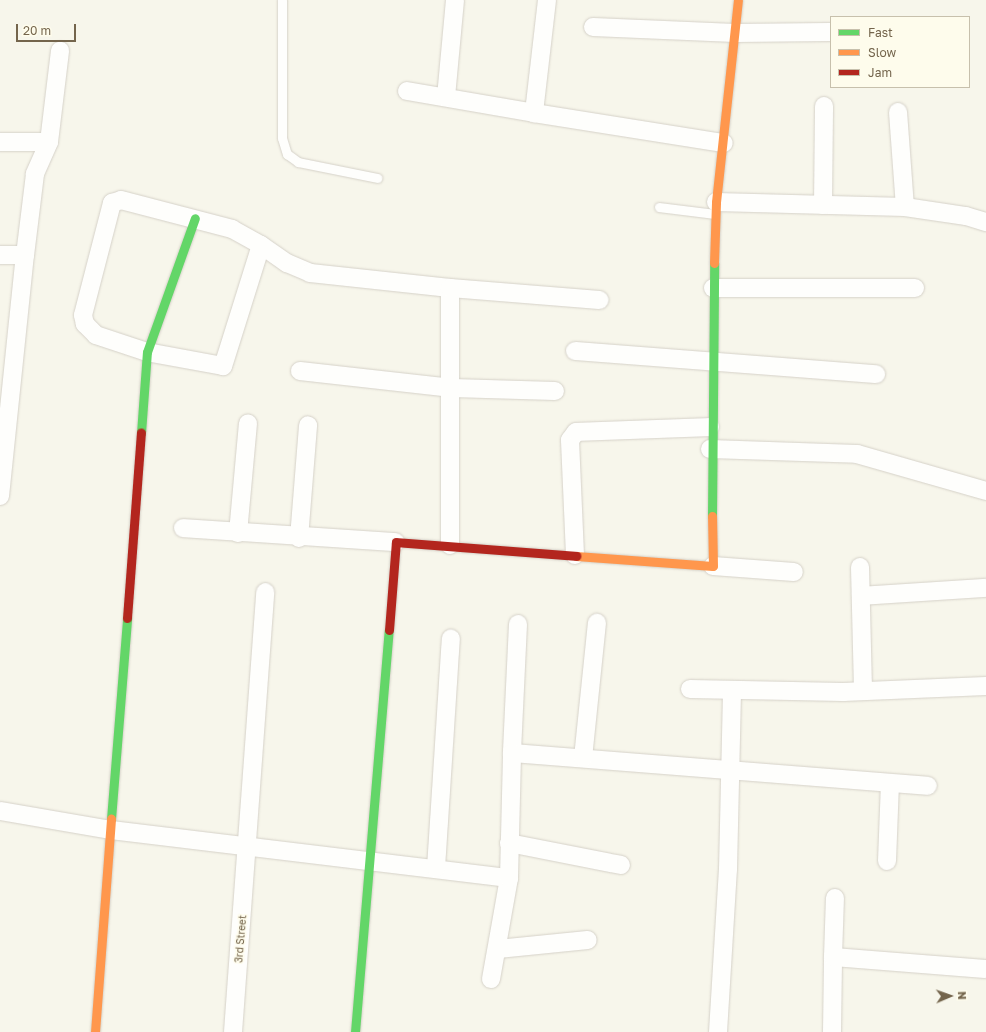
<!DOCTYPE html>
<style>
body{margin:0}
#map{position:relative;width:986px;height:1032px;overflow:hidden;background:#f7f6eb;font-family:"Golos Text",sans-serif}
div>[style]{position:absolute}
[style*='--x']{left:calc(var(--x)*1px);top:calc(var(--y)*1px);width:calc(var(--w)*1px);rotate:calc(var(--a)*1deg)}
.roads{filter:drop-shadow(0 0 1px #d5d1c8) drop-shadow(0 0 1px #d5d1c8)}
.lane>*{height:9px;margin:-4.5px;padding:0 4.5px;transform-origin:4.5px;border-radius:4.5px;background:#fefefc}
.street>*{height:18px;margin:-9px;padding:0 9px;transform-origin:9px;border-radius:9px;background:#fefefc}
.fast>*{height:9px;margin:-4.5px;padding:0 4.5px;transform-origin:4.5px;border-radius:4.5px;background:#63d668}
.slow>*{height:9px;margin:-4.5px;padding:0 4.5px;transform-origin:4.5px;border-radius:4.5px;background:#ff974d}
.jam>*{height:9px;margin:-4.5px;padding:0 4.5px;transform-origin:4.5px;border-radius:4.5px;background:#b3261e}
span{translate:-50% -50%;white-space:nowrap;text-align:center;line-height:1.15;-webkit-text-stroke:3px #fefcec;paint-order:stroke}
.street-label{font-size:10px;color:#74654c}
.legend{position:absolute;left:830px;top:16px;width:140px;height:72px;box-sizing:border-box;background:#fefcec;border:1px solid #c7c0ac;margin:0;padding:5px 7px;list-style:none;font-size:12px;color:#74654c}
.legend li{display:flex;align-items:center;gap:8px;height:20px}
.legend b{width:20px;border:1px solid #c7c0ac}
.north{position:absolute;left:930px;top:976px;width:40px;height:40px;-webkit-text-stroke:3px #fefcec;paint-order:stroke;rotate:88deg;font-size:11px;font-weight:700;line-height:16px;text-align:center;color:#74654c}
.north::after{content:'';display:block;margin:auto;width:14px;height:18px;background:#74654c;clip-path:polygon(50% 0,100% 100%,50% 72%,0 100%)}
.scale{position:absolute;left:16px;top:24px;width:60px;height:18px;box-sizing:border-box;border:2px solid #74654c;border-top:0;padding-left:5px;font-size:12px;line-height:14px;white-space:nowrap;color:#74654c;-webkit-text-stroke:3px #fefcec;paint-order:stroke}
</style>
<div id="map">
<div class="roads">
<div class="lane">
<div style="--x:282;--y:0;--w:138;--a:90"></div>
<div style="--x:282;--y:138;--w:17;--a:73"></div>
<div style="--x:287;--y:154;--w:14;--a:36"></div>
<div style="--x:298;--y:162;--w:81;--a:11.4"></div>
<div style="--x:659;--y:207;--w:56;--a:7.1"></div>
</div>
<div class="street">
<div style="--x:547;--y:0;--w:114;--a:96.6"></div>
<div style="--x:534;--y:113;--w:192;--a:9"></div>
<div style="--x:593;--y:27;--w:142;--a:2.4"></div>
<div style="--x:735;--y:33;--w:95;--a:-0.6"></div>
<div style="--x:407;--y:91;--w:129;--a:9.8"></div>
<div style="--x:446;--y:97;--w:97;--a:-84.7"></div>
<div style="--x:898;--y:112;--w:95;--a:85.8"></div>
<div style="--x:0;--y:142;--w:49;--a:0"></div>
<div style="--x:49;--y:142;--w:35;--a:114"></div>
<div style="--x:35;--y:174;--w:82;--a:97"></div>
<div style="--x:25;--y:255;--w:25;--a:180"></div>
<div style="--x:49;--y:142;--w:92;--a:-83.1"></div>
<div style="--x:716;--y:202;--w:189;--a:1.5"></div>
<div style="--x:905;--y:207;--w:62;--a:8.4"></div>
<div style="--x:966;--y:216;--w:21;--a:17"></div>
<div style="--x:823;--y:205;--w:99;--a:-89.4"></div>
<div style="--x:261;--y:245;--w:127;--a:107.4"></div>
<div style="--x:223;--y:366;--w:77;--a:-169.6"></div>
<div style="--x:147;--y:352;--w:54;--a:-161.6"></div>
<div style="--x:96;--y:335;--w:16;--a:-135"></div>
<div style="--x:85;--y:324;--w:9;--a:-103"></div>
<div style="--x:83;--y:315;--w:116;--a:-75.5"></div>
<div style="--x:112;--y:203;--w:9;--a:-18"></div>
<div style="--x:121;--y:200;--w:115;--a:14.6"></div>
<div style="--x:232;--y:229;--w:33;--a:29"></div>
<div style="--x:261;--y:245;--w:32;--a:35"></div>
<div style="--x:287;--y:263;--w:25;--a:23"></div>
<div style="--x:310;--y:273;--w:141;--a:6.1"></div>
<div style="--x:713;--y:288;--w:202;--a:0"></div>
<div style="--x:575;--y:351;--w:302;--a:4.4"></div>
<div style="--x:300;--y:371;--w:153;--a:6.4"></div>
<div style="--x:452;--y:388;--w:103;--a:1.7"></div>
<div style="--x:710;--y:449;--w:147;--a:1.9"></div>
<div style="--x:857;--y:454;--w:134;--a:16"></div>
<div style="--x:0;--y:496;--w:242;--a:-84.1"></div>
<div style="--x:183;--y:528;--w:213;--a:3.8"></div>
<div style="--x:238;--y:533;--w:110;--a:-84.8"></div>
<div style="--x:299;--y:538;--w:113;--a:-85.4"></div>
<div style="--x:450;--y:545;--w:257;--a:-90"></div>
<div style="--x:450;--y:288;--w:150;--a:4.6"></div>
<div style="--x:575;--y:555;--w:115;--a:-92.5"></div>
<div style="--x:570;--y:440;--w:10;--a:-53"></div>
<div style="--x:576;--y:432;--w:134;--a:-2.1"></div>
<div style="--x:713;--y:566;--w:81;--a:4.2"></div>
<div style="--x:860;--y:567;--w:124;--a:88.6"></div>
<div style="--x:861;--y:596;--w:125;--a:-3.7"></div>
<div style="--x:518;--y:624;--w:129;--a:92.7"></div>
<div style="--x:512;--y:753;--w:417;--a:4.5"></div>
<div style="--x:690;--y:689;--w:153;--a:1.1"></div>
<div style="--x:843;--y:692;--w:143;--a:-2.4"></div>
<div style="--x:583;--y:758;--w:136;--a:-84.1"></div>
<div style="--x:0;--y:811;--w:113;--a:9.7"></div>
<div style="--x:111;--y:830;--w:401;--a:6.9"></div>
<div style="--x:509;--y:843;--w:114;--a:11.1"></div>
<div style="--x:887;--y:861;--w:78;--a:-87.8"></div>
<div style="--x:436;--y:868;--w:230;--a:-86.3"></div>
<div style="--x:498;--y:949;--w:90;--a:-5.7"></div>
<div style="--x:833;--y:957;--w:59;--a:-88.1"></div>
<div style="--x:491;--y:979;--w:103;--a:-79.9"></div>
<div style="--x:509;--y:878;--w:125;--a:-88.6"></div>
<div style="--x:233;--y:1032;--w:441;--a:-85.8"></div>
<div style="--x:718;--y:1032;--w:163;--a:-86.5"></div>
<div style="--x:728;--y:869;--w:179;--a:-88.7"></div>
<div style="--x:832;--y:1032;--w:75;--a:-89.2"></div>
<div style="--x:833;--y:957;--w:153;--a:4.5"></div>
</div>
<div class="fast">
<div style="--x:141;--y:433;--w:81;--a:-85.8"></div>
<div style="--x:147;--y:352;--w:142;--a:-70.3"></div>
<div style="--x:712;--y:516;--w:253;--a:-89.5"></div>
<div style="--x:111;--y:819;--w:202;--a:-85.4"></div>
<div style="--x:355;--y:1032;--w:403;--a:-85.2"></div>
</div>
<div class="slow">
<div style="--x:714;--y:263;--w:61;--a:-88.1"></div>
<div style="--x:716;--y:202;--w:203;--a:-83.8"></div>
<div style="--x:576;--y:556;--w:137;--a:4.2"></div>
<div style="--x:713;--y:566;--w:50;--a:-91.1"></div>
<div style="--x:95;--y:1032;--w:214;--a:-85.7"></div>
</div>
<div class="jam">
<div style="--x:127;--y:618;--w:186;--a:-85.7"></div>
<div style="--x:389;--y:630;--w:88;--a:-85.5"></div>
<div style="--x:396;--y:542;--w:181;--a:4.4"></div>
</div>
</div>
<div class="street-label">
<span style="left:241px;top:939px;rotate:-85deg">3rd Street</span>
</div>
<ul class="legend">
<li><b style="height:5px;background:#63d668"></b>Fast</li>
<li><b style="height:5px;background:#ff974d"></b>Slow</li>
<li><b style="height:5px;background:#b3261e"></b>Jam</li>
</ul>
<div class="north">N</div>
<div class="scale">20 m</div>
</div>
